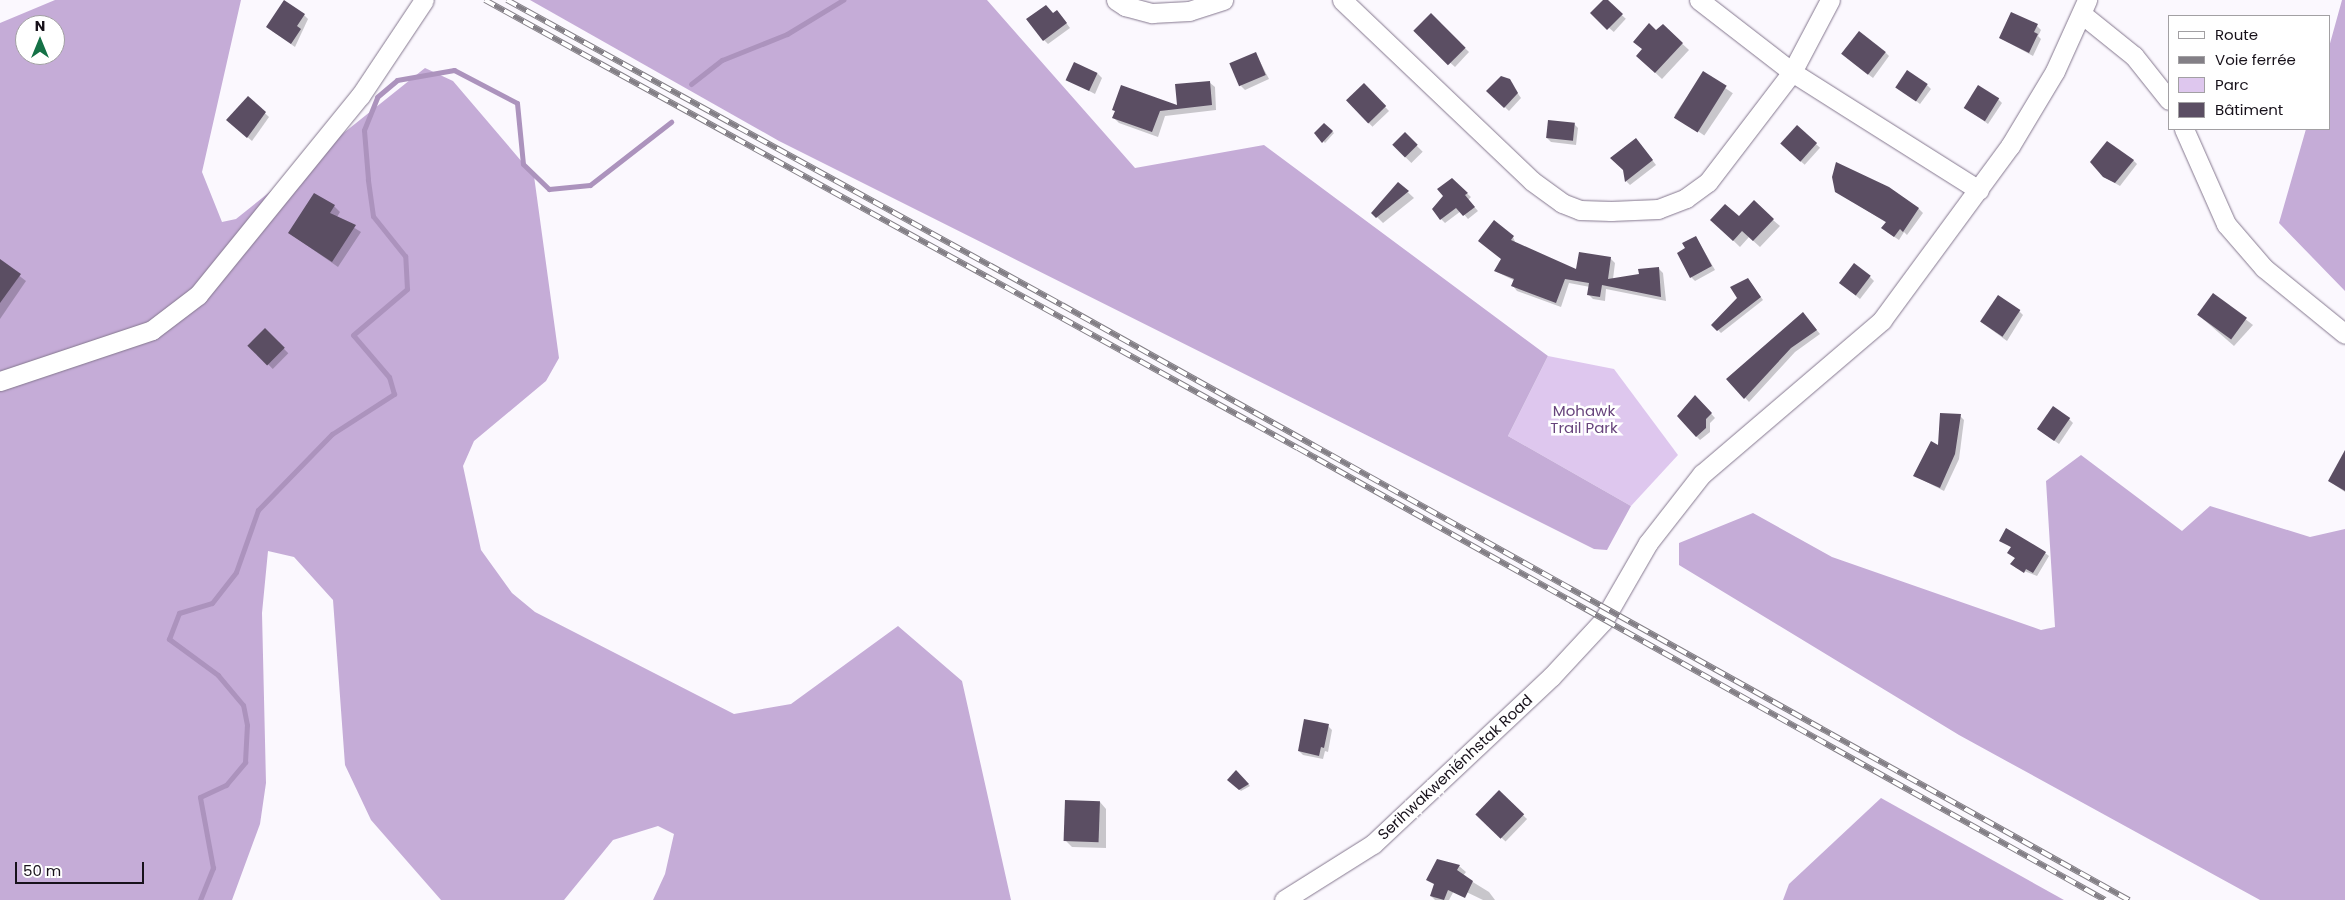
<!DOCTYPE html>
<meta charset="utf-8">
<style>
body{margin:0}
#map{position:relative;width:2345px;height:900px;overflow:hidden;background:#fbf8fe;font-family:Poppins,sans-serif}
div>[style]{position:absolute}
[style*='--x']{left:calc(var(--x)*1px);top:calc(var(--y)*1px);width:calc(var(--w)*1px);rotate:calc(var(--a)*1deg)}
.green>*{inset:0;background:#dec7ee}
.forest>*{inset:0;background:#c5acd7}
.shadow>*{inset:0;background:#0003;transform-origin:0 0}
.stream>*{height:5px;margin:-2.5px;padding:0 2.5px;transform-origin:2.5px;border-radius:2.5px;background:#ac93bd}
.building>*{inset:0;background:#5b4e63;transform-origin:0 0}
.roads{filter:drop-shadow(0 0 1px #84778e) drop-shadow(0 0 1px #84778e)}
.minor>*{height:19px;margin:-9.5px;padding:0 9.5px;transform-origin:9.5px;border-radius:9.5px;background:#fff}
.rail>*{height:5.5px;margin-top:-2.75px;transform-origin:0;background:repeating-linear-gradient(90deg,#fff 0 11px,#837f86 0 22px);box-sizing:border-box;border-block:1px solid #837f86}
span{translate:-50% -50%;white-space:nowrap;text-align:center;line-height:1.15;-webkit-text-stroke:5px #fff;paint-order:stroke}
.park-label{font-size:15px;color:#67447c}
.street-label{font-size:15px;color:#17111a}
.legend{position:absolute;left:2168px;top:15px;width:162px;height:115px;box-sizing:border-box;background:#fff;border:1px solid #a2a0a3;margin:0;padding:6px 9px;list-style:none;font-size:15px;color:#17111a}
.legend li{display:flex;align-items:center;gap:10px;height:25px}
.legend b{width:25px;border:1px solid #a2a0a3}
.north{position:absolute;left:15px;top:15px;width:50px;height:50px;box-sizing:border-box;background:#fff;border:1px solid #a2a0a3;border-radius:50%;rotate:0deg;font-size:14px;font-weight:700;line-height:20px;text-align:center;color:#17111a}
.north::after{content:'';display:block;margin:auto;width:18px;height:22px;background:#157146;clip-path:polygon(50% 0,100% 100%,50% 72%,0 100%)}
.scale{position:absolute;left:15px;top:862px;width:129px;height:22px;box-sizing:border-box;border:2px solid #17111a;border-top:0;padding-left:6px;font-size:15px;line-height:18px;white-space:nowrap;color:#17111a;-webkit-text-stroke:4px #fff;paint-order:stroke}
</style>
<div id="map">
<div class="green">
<div style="clip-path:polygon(1548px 356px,1614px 369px,1678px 455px,1631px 506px,1508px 436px)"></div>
</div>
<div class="forest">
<div style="clip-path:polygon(evenodd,55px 0,241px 0,202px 172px,222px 222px,236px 219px,425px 68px,453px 81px,534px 176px,559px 358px,546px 381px,474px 441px,463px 466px,481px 550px,512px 593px,535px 612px,734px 714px,791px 704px,898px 626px,962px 681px,1011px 900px,653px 900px,665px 874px,674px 834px,658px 826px,613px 840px,564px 900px,441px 900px,371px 820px,345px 765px,333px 600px,294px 557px,268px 551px,262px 613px,266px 783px,260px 824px,232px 900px,0 900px,0 23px,55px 0,25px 25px,55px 25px,55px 55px,25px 55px,25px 25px)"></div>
<div style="clip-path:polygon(530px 0,987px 0,1135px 168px,1264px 145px,1548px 356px,1508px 436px,1631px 506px,1607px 550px,1594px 549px,779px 141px)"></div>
<div style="clip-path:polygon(2342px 0,2345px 0,2345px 291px,2279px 223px,2306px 129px,2329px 129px,2329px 47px)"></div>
<div style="clip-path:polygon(2081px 455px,2182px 531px,2210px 506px,2310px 537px,2345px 529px,2345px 900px,2260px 900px,1959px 735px,1679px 565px,1679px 543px,1753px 513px,1832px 557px,2041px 630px,2055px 627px,2046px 481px)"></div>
<div style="clip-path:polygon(1881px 798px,2064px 900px,1783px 900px,1789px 884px)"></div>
</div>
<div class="shadow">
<div style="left:1605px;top:0;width:28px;height:18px;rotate:42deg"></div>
<div style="clip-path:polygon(1053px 14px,1061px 16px,1070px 28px,1048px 44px,1044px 40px)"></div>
<div style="clip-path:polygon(304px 15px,308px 19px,295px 47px,272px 31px)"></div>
<div style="clip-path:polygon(1431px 15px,1469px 52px,1455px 67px,1420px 36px)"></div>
<div style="clip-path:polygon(1663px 26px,1689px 50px,1662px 79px,1644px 62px,1656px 32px)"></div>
<div style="clip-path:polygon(2037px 26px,2041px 30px,2038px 36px,2041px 39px,2033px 56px,2000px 38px)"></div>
<div style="clip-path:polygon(1885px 52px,1889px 56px,1873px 78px,1847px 58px)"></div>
<div style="clip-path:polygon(1256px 54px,1269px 79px,1245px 90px,1241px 86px)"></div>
<div style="left:1703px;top:73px;width:36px;height:51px;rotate:34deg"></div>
<div style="clip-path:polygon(1098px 74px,1102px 78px,1095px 94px,1068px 80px)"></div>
<div style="clip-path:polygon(1509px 81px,1521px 98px,1509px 111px,1488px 91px)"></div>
<div style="clip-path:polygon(1209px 82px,1215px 87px,1216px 110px,1165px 116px,1158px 137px,1119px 123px,1114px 118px,1116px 112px,1113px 109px,1179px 107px)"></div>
<div style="left:1364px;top:85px;width:36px;height:23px;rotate:46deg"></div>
<div style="clip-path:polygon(1927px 85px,1931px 89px,1920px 104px,1901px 90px)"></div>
<div style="clip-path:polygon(248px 97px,269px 117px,252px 141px,232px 124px)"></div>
<div style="clip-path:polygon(1998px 99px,2002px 103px,1988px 124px,1965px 107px)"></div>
<div style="clip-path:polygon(1574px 124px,1578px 128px,1576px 145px,1551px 142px,1547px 138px)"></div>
<div style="clip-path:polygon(1324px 125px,1334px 133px,1325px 143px,1316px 133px)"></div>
<div style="left:1797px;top:127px;width:31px;height:23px;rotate:42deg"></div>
<div style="left:1405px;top:134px;width:25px;height:16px;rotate:45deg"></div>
<div style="clip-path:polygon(1640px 144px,1656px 165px,1630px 185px,1626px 181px)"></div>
<div style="clip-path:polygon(2133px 160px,2137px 164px,2120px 186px,2104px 177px)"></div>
<div style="clip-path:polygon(1452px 180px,1471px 197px,1468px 200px,1478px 211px,1468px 219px,1461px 211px,1445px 223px,1441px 219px)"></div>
<div style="clip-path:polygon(1398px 183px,1414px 198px,1383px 223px,1373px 213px)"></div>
<div style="clip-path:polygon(1836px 191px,1919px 209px,1923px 213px,1907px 235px,1904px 232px,1899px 240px,1887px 232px,1887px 223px)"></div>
<div style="clip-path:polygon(334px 206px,340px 212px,337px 217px,361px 232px,338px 267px,289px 233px)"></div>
<div style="clip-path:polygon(1739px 218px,1773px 220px,1780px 226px,1760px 247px,1749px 237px,1740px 247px,1712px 220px)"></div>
<div style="clip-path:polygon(1494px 222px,1513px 237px,1516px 244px,1577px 271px,1610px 258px,1615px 263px,1613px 279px,1640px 275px,1658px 268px,1663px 273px,1666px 301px,1606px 289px,1605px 301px,1593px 299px,1588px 294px,1590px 287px,1569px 283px,1561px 307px,1517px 291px,1513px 286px,1515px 281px,1495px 271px,1503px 260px)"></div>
<div style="clip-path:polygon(1696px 237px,1715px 270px,1695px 281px,1691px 277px,1687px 249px)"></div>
<div style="clip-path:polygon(0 261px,26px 281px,0 319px)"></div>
<div style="clip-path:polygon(1870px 277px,1874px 281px,1860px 299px,1844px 286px)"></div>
<div style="clip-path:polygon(1751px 283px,1763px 300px,1721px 333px,1713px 325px)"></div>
<div style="clip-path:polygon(2213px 294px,2253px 325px,2234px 346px,2203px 319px)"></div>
<div style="clip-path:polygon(2019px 311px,2023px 315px,2007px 341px,1981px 322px)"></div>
<div style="clip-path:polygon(1807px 318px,1820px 334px,1795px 352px,1749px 402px,1728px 379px)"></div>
<div style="left:265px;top:330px;width:33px;height:22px;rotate:45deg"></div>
<div style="clip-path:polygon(1695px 396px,1715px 418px,1710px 423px,1710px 432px,1700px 440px,1696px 436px)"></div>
<div style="clip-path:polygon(1960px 416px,1964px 420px,1959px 459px,1944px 491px,1915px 476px)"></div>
<div style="clip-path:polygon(2069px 419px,2073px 423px,2059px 444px,2039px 430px)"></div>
<div style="clip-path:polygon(2345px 466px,2345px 492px,2329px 481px)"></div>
<div style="clip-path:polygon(2001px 540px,2045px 553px,2049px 556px,2037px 576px,2016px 568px,2012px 564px,2016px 559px,2009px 553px,2012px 548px)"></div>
<div style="clip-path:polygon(1328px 726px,1332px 730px,1328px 752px,1325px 751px,1323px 759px,1303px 755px,1299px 751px)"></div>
<div style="clip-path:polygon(1236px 771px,1250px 786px,1241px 791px,1229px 780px)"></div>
<div style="left:1499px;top:792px;width:39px;height:31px;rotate:44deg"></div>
<div style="clip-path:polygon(1100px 802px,1106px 809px,1106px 848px,1072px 847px,1066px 841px)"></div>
<div style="clip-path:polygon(1459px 866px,1466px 872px,1463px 876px,1489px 892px,1495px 900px,1483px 900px,1456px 887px,1449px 900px,1435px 900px,1431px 896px)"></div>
</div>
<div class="stream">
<div style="--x:691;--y:84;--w:39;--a:-38"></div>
<div style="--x:722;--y:60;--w:70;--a:-21.8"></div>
<div style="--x:787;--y:34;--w:66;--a:-31.3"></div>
<div style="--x:200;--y:900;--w:35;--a:-68"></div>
<div style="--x:213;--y:868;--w:72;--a:-100.4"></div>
<div style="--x:200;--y:797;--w:29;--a:-25"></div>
<div style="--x:226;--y:785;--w:30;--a:-50"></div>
<div style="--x:245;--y:762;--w:37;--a:-87"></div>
<div style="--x:247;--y:725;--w:20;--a:-101"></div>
<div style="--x:243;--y:705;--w:39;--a:-130"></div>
<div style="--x:218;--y:675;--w:61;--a:-143.7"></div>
<div style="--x:169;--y:639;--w:28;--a:-69"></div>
<div style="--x:179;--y:613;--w:34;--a:-17"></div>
<div style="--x:212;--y:603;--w:39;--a:-52"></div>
<div style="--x:236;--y:572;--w:66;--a:-70.5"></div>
<div style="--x:258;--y:510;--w:106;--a:-45.8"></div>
<div style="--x:332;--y:434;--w:74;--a:-32.8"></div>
<div style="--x:394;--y:394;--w:18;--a:-106"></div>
<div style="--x:389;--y:377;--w:55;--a:-130.6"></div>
<div style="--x:353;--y:335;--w:71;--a:-40.4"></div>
<div style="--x:407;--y:289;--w:33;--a:-93"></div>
<div style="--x:405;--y:256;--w:51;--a:-128.7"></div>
<div style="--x:373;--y:216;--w:37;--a:-98"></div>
<div style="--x:368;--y:179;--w:49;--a:-94.7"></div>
<div style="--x:364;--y:130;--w:35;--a:-68"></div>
<div style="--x:377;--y:97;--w:26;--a:-40"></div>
<div style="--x:397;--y:80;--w:58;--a:-10"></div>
<div style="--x:454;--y:70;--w:71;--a:27.6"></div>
<div style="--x:517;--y:103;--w:61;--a:84.4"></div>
<div style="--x:523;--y:164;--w:36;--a:44"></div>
<div style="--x:549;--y:189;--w:41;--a:-5.6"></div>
<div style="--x:590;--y:185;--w:103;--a:-37.9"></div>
</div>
<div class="building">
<div style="clip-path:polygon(284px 0,305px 14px,297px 26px,301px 29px,291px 44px,266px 27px)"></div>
<div style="clip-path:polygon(1603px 0,1608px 0,1623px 14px,1607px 30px,1590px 13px)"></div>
<div style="clip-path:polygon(1046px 5px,1053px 13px,1057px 10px,1067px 23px,1043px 41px,1026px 19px)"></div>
<div style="clip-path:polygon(2011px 12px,2038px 24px,2034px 32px,2038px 34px,2029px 53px,1999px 38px)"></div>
<div style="left:1431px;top:13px;width:49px;height:25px;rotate:45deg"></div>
<div style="clip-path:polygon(1649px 23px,1656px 30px,1663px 24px,1683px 43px,1655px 73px,1636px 56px,1642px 49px,1633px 42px)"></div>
<div style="left:1859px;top:31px;width:34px;height:29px;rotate:38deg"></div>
<div style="left:1256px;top:52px;width:25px;height:29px;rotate:67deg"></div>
<div style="left:1074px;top:62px;width:26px;height:20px;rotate:25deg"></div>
<div style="left:1907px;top:70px;width:25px;height:21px;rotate:34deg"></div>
<div style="left:1703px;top:71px;width:28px;height:55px;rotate:32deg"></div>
<div style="clip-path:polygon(1501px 76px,1510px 79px,1518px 93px,1504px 108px,1486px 91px)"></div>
<div style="clip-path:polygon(1210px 81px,1212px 105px,1160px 111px,1152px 132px,1112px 118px,1115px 111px,1112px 110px,1121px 85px,1177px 105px,1175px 84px)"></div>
<div style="left:1364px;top:83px;width:32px;height:25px;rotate:46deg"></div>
<div style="left:1978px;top:85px;width:25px;height:27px;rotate:32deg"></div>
<div style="clip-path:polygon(248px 96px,266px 112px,247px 138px,226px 120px)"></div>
<div style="left:1548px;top:120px;width:27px;height:18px;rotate:6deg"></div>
<div style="clip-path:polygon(1324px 123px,1333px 131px,1322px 143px,1314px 133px)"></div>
<div style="left:1797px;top:125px;width:27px;height:25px;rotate:42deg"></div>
<div style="left:1405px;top:132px;width:18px;height:18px;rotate:45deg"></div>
<div style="clip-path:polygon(1636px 138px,1653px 160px,1625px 182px,1623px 170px,1610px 158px)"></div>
<div style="clip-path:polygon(2107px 141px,2134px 160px,2115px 183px,2103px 177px,2090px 162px)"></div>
<div style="clip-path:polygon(1836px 162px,1889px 187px,1919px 208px,1903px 232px,1900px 229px,1894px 237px,1881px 228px,1886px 222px,1835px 192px,1832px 177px)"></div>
<div style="clip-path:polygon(1452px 178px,1468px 193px,1465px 195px,1475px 207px,1463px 216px,1456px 208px,1440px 220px,1432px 209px,1443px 196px,1437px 189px)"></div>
<div style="clip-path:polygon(1398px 182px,1409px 191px,1376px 218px,1371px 213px)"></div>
<div style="clip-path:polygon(314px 193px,335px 205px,330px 213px,356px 225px,332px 262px,288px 233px)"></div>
<div style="clip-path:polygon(1754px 200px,1774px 219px,1753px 241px,1742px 231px,1733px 241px,1710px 220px,1725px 204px,1739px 216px)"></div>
<div style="clip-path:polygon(1494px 220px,1514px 236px,1511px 240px,1576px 269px,1579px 252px,1611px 257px,1608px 279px,1639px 274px,1638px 269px,1659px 267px,1661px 297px,1602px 285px,1600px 297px,1587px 295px,1589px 283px,1565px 279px,1556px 303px,1511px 286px,1514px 279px,1494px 271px,1501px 259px,1478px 241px)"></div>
<div style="clip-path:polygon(1696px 236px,1712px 266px,1690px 278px,1677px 253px,1685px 248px,1682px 243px)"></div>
<div style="clip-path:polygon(0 259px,21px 274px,0 303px)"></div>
<div style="left:1854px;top:263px;width:21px;height:25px;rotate:37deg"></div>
<div style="clip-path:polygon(1748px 278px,1761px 297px,1717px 331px,1711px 325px,1737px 298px,1730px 287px)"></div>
<div style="left:2213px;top:293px;width:42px;height:27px;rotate:36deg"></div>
<div style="left:1998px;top:295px;width:27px;height:32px;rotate:34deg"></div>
<div style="clip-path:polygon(1803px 312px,1817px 330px,1791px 348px,1744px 399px,1726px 379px)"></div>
<div style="left:265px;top:328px;width:28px;height:25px;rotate:45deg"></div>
<div style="clip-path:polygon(1695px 395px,1712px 413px,1706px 419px,1706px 428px,1696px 437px,1677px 416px)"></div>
<div style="left:2053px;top:406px;width:21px;height:28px;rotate:35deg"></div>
<div style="clip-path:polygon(1940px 413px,1961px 414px,1955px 454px,1940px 488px,1913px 476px,1931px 441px,1938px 445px)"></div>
<div style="clip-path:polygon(2345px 450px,2345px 491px,2328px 481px)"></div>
<div style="clip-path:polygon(2006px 528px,2046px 552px,2033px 573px,2026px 569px,2024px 573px,2010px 564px,2015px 558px,2007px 553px,2011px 547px,1999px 541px)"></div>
<div style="clip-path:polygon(1304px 719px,1329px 724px,1324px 748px,1321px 747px,1319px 756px,1298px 751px)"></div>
<div style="clip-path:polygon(1236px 770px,1249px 784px,1239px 790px,1227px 780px)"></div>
<div style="left:1499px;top:790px;width:35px;height:34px;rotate:44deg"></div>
<div style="left:1065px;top:800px;width:35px;height:41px;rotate:2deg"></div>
<div style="clip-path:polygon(1437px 859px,1460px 865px,1457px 870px,1473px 881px,1465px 898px,1448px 890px,1444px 900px,1430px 896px,1434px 884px,1426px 880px)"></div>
</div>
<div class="roads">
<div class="minor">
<div style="--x:1116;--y:0;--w:11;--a:34"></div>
<div style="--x:1125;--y:6;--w:28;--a:15"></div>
<div style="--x:1152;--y:13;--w:37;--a:-3"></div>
<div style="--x:1189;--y:11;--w:36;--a:-18"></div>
<div style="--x:1342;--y:0;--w:262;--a:43.6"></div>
<div style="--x:1532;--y:181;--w:37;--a:36"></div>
<div style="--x:1562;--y:203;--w:19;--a:21"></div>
<div style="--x:1580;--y:210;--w:31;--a:2"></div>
<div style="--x:1611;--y:211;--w:47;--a:-2.4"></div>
<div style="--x:1658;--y:209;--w:30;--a:-21"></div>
<div style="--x:1686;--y:198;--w:27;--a:-36"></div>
<div style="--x:1708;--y:182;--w:138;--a:-52.6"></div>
<div style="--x:1792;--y:72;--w:81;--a:-62.2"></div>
<div style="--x:1699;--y:0;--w:118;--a:37.7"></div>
<div style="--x:1792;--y:72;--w:221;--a:32.3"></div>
<div style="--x:2083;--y:15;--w:65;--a:38.8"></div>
<div style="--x:2134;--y:56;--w:56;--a:51.5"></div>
<div style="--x:2184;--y:129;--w:104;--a:66.1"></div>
<div style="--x:2226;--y:224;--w:58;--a:49.2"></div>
<div style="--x:2264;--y:268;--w:104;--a:39.2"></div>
<div style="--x:0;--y:381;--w:160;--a:-18.5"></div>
<div style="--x:152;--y:330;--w:58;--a:-37.3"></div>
<div style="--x:198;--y:295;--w:257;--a:-50.9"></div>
<div style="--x:360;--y:96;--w:115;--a:-56.3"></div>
<div style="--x:1284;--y:900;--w:105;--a:-32.2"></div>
<div style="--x:1373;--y:844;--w:244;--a:-43.2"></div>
<div style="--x:1551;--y:677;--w:76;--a:-47.1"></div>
<div style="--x:1603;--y:621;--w:90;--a:-60"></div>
<div style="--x:1648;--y:543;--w:88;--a:-52"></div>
<div style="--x:1702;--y:474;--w:237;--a:-40.5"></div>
<div style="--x:1882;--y:320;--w:216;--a:-53.7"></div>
<div style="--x:2010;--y:146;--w:87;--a:-59"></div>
<div style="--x:2055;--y:71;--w:78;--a:-65.7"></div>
</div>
</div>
<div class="rail">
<div style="--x:485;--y:0;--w:928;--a:28.86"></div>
<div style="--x:1298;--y:448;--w:925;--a:29.25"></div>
<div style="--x:507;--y:0;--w:633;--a:28.79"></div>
<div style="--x:1062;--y:305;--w:1222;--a:29.15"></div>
</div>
<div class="park-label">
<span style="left:1584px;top:419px">Mohawk<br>Trail Park</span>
</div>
<div class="street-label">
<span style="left:1455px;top:767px;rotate:-43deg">Serihwakweniénhstak Road</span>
</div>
<ul class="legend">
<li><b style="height:6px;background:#fff"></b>Route</li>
<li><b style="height:6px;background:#837f86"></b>Voie ferrée</li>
<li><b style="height:14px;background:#dec7ee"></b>Parc</li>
<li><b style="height:14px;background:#5b4e63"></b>Bâtiment</li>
</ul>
<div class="north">N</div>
<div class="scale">50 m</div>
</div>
